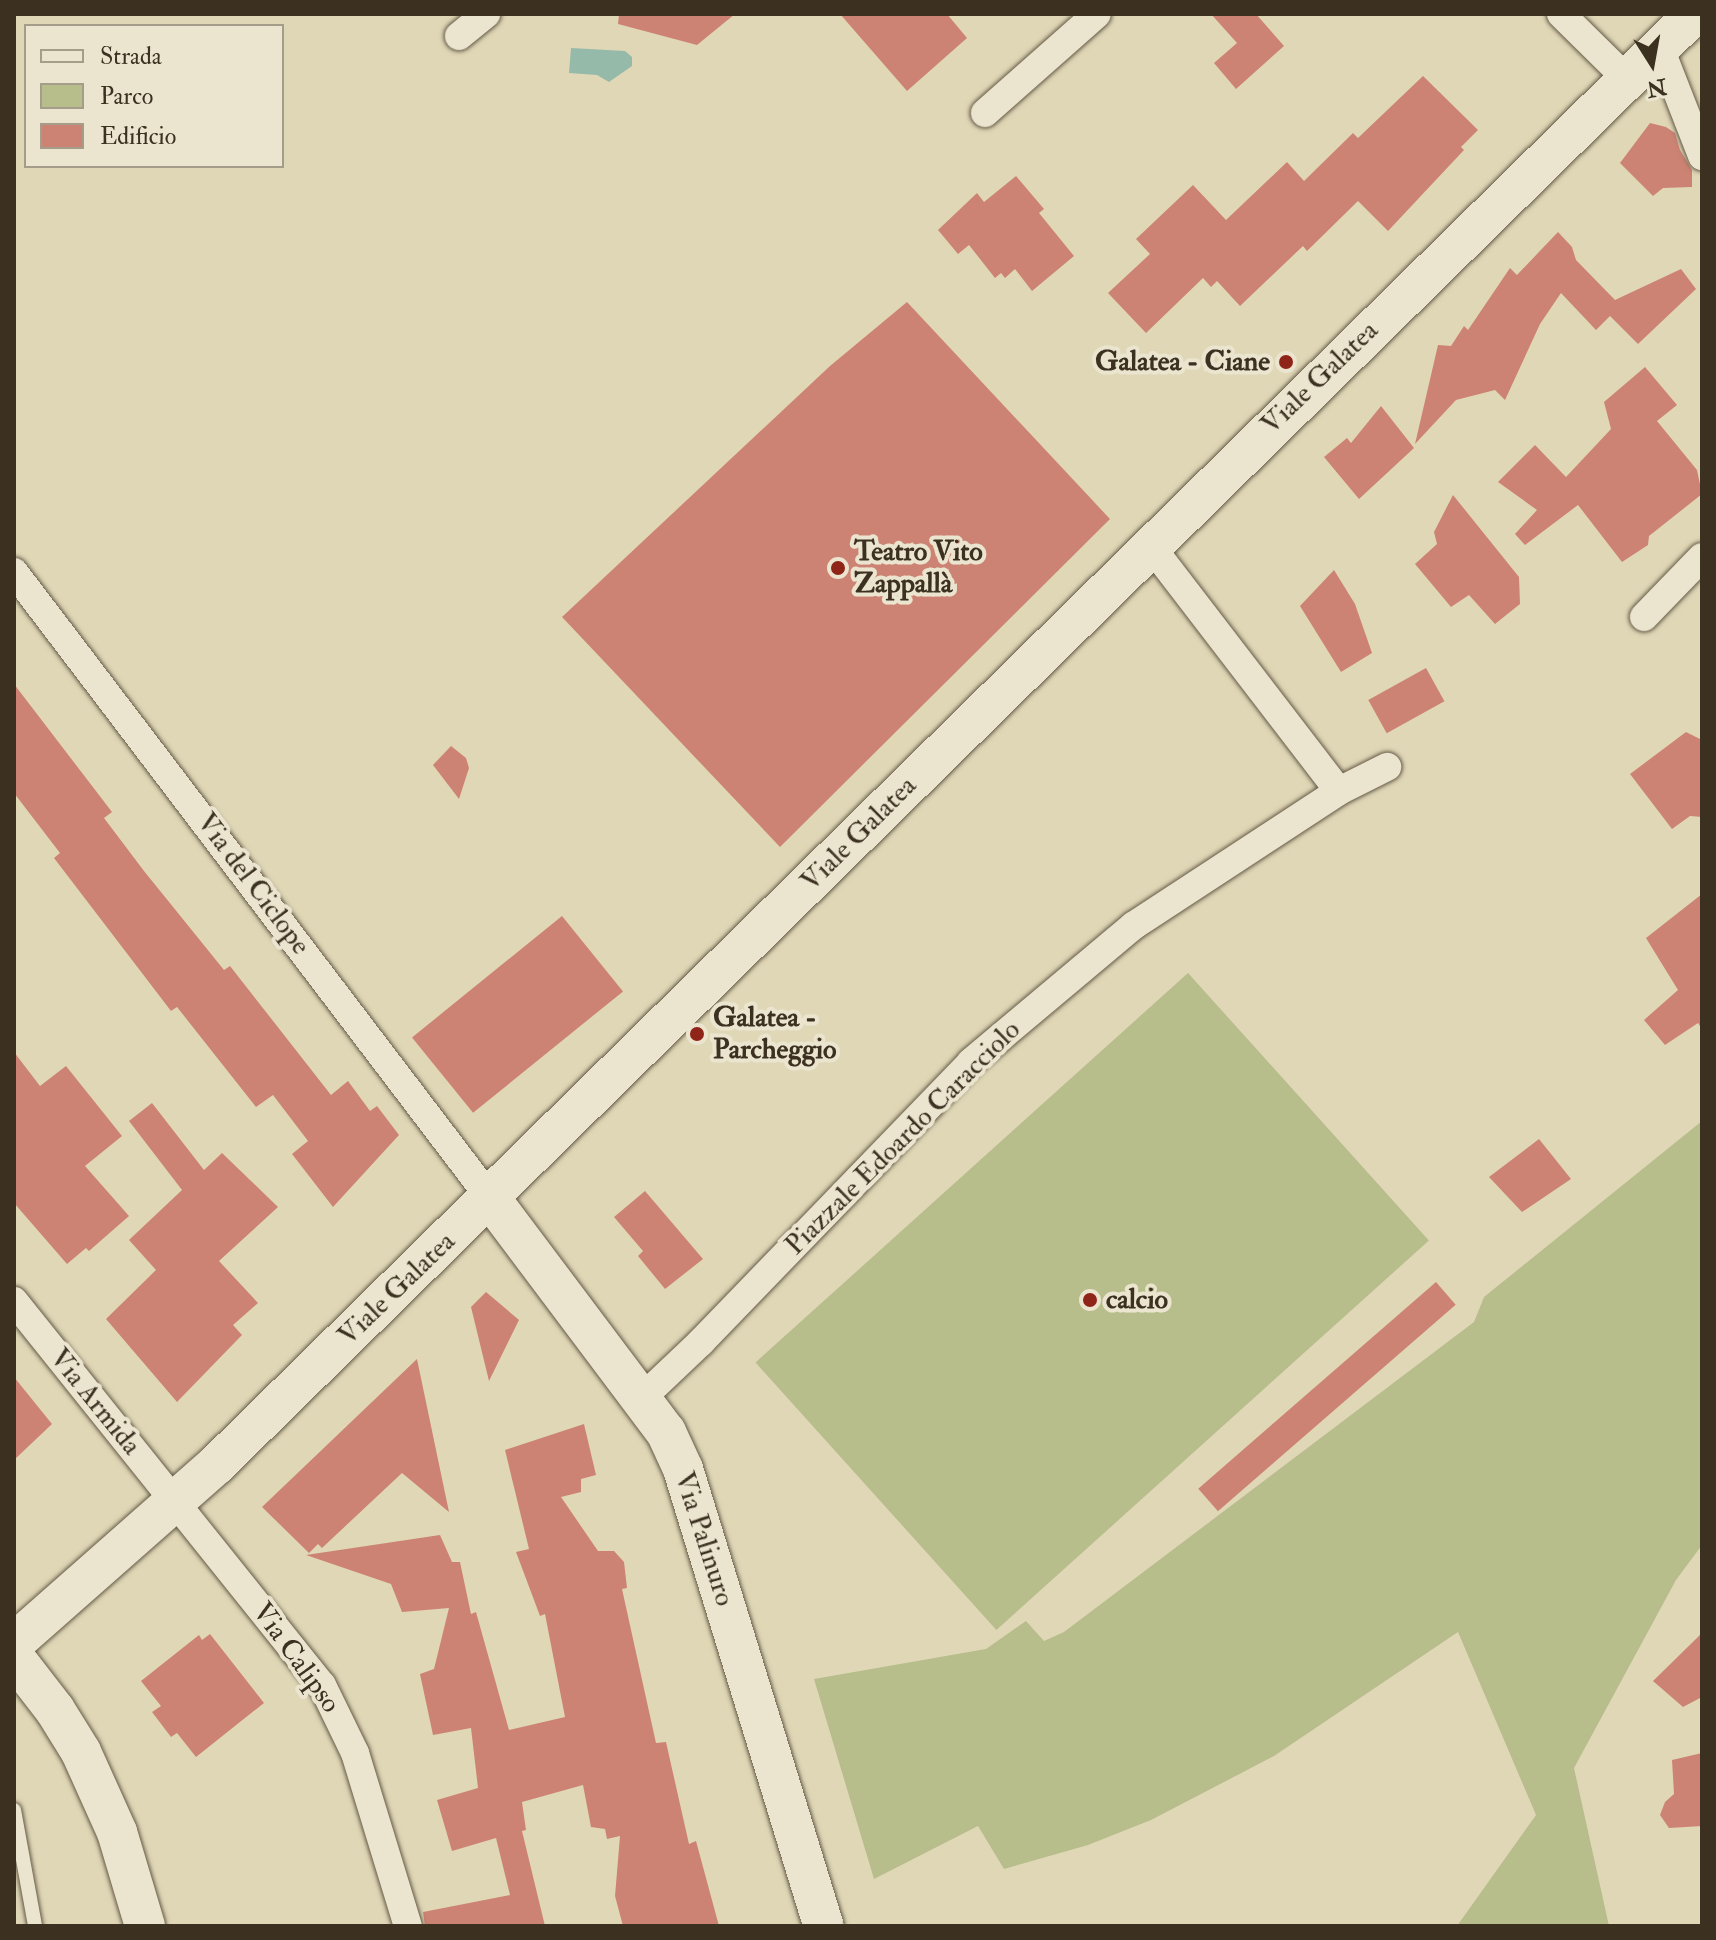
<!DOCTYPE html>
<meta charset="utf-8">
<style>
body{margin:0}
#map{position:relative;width:1716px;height:1940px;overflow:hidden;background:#e0d7b7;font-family:"IM FELL Double Pica",serif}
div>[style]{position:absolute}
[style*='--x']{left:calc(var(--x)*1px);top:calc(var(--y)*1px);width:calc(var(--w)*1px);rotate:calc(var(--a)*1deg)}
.green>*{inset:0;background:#b7bd8b;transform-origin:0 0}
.water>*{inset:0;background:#95baa9}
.building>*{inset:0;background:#cd8373;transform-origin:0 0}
.roads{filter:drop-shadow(0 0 2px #655a46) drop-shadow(0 0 2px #655a46)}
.lane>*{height:14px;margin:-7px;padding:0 7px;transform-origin:7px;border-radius:7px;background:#ebe5d0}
.street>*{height:28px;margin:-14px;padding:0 14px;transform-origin:14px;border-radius:14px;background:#ebe5d0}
.secondary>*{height:40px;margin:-20px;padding:0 20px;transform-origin:20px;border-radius:20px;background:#ebe5d0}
.dots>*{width:22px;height:22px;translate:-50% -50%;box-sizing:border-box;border:4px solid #ebe5d0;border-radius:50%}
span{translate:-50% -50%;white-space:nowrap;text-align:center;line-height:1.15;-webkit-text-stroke:8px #ebe5d0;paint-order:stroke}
.poi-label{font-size:28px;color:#3c3020;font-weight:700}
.right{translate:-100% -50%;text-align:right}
.left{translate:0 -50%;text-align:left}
.street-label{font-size:28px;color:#3c3020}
.frame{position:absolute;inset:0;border:16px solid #3c3020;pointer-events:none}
.legend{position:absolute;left:24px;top:24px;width:260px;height:144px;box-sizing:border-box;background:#ebe5d0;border:2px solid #a59d8a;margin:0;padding:10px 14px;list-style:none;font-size:24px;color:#3c3020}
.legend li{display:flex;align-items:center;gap:16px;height:40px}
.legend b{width:40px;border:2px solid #a59d8a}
.north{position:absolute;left:1612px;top:24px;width:80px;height:80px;-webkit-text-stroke:6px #ebe5d0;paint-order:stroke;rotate:169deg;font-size:22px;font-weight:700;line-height:32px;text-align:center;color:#3c3020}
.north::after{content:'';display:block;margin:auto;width:28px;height:36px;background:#3c3020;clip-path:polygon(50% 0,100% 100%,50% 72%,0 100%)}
</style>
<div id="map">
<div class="green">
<div style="left:1188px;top:973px;width:360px;height:582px;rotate:48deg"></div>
<div style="clip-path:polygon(1702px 1121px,1702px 1545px,1676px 1580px,1574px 1768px,1609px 1926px,1457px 1926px,1536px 1815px,1458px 1632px,1274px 1756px,1151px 1820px,1088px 1845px,1004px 1869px,978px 1826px,874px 1879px,814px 1679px,986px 1649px,1026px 1621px,1044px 1641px,1064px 1632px,1474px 1322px,1484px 1297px)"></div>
</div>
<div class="water">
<div style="clip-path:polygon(571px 48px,625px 51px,632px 57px,632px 66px,609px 82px,597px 75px,569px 73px)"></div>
</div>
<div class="building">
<div style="clip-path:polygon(619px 14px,735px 14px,697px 45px,618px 24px)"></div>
<div style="clip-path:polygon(840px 14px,947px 14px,967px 38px,907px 91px)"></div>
<div style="clip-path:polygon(1211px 14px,1256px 14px,1284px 46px,1236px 89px,1214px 63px,1237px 43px)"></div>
<div style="clip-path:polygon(1423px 76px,1478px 130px,1461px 147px,1464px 150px,1388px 231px,1358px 201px,1307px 251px,1303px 246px,1240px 306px,1217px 281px,1211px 287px,1203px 278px,1146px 333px,1108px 293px,1150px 254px,1136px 239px,1193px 185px,1226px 220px,1287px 162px,1304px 181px,1353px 133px,1358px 138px)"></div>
<div style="clip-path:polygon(1650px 123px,1666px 127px,1675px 133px,1680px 150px,1692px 170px,1692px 187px,1663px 188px,1653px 196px,1620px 163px)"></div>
<div style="clip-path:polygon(1016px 176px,1044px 209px,1039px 213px,1074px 256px,1032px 291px,1015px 269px,1005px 278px,1001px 273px,995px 278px,969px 245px,958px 254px,938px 230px,977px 193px,984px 202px)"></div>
<div style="clip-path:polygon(1558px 232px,1572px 247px,1576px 260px,1615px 300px,1681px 269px,1696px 289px,1638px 344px,1610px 316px,1596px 330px,1561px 293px,1540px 324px,1505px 400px,1495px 390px,1456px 400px,1415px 444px,1438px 345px,1451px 346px,1464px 326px,1468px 330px,1510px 268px,1517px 275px)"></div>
<div style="clip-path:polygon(907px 302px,1110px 519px,780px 847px,562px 617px,830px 366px)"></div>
<div style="clip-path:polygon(1645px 367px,1677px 405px,1657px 421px,1697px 470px,1702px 494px,1649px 536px,1648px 545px,1622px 562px,1578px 505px,1525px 545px,1515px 534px,1537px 510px,1498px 482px,1535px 445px,1566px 477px,1611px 429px,1604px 402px)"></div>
<div style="clip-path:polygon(1381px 406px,1414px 448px,1359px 499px,1324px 457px,1347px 438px,1351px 443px)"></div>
<div style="clip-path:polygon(1453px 495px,1519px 577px,1520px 604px,1495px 624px,1469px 595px,1451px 607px,1415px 564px,1437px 544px,1434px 532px)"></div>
<div style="clip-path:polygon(1334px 570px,1355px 604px,1372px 653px,1341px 672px,1300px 606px)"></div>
<div style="left:1426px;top:668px;width:38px;height:66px;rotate:61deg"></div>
<div style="clip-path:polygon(14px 684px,112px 812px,104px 818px,144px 871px,224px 970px,230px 966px,331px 1095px,348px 1081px,370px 1111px,377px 1106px,399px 1135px,333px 1207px,292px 1154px,308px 1141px,273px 1095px,256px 1107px,177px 1007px,171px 1011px,54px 858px,60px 853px,14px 793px)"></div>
<div style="clip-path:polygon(1686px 732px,1702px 740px,1702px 817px,1690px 816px,1672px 829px,1630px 774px)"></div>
<div style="clip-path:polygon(451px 746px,466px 758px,469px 768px,459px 799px,433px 765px)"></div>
<div style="clip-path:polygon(1702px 894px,1702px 1029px,1698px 1023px,1665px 1045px,1644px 1020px,1678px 990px,1646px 938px)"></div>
<div style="left:562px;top:916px;width:97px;height:193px;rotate:51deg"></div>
<div style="clip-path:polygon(14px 1052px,40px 1086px,66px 1066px,122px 1136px,85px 1166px,129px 1216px,89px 1251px,86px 1248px,67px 1264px,14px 1203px)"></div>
<div style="clip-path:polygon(152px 1103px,204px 1170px,222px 1153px,278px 1207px,219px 1261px,258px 1303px,233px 1325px,242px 1335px,177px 1402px,106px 1319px,156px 1270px,129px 1240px,182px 1190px,129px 1121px)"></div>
<div style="clip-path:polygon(1539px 1139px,1571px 1179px,1522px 1212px,1489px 1177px)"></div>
<div style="clip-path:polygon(645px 1191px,703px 1259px,665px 1289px,638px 1256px,643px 1251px,614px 1217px)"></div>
<div style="left:1436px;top:1282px;width:30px;height:315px;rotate:49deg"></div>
<div style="clip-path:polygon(486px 1292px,519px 1320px,489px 1381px,471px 1307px)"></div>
<div style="clip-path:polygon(417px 1359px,449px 1512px,402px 1473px,322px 1548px,318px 1544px,309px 1553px,262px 1507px)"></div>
<div style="clip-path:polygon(14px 1377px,52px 1424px,14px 1460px)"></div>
<div style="clip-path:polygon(584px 1424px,596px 1475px,581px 1479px,581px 1492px,561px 1497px,598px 1551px,614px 1551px,624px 1562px,627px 1588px,622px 1589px,656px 1743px,666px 1742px,689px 1844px,696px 1841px,719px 1926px,623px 1926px,615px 1896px,620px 1836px,607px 1839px,605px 1829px,591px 1827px,583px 1785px,522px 1802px,526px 1830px,522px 1831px,545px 1926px,425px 1926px,423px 1912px,510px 1895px,496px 1838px,452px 1851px,437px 1800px,478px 1788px,471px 1728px,433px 1735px,420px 1674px,434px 1669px,449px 1608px,402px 1612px,391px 1584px,306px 1555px,440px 1535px,452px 1562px,460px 1562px,471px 1614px,476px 1612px,509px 1730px,565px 1717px,545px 1614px,540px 1616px,516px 1552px,529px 1549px,505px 1450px)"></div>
<div style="clip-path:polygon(1702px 1633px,1702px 1697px,1683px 1707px,1653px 1681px)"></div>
<div style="clip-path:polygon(210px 1634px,264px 1703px,196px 1757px,177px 1733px,171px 1737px,152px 1712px,161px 1706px,141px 1681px,199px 1635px,202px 1640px)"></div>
<div style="clip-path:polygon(1702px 1753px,1702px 1826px,1669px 1828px,1660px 1815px,1665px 1802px,1674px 1794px,1672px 1760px)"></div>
</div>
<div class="roads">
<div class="lane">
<div style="--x:14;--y:1810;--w:118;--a:79.7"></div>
</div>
<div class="street">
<div style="--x:1561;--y:14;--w:93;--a:44.6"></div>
<div style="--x:459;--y:36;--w:35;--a:-39"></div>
<div style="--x:1660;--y:48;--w:116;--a:68.7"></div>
<div style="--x:985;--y:113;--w:149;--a:-41.5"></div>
<div style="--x:1150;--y:545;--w:310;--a:52.5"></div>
<div style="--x:14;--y:572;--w:786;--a:52.75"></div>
<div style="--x:1644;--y:617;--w:83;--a:-46"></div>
<div style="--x:14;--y:1301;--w:492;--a:51.3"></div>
<div style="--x:322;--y:1685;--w:76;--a:64.1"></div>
<div style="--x:355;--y:1753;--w:181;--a:73"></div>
<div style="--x:643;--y:1397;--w:80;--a:-43.5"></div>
<div style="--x:701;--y:1342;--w:389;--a:-46"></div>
<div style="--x:971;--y:1062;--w:212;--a:-40"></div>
<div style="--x:1133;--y:926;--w:246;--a:-33.2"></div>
<div style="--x:1339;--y:791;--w:54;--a:-26.6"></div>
</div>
<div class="secondary">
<div style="--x:490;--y:1198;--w:293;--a:53.1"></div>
<div style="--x:666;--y:1432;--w:41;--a:65.3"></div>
<div style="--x:683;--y:1469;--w:478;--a:72.9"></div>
<div style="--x:14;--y:1643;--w:271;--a:-41.4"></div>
<div style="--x:217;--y:1464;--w:2070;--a:-44.47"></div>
<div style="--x:14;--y:1657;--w:67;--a:52.3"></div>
<div style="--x:55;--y:1710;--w:49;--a:58.2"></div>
<div style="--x:81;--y:1752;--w:88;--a:65.8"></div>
<div style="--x:117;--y:1832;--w:98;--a:73.4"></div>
</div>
</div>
<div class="dots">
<div style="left:1286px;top:362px;background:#8f2418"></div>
<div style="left:838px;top:568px;background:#8f2418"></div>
<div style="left:697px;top:1034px;background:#8f2418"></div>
<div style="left:1090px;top:1300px;background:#8f2418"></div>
</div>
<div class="poi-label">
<span class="right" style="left:1270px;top:362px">Galatea - Ciane</span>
<span class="left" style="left:854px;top:568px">Teatro Vito<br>Zappallà</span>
<span class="left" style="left:713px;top:1034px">Galatea -<br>Parcheggio</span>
<span class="left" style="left:1106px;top:1300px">calcio</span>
</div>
<div class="street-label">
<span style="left:1320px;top:378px;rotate:-44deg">Viale Galatea</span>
<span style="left:859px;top:834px;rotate:-45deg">Viale Galatea</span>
<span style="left:253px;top:884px;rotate:53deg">Via del Ciclope</span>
<span style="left:903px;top:1138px;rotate:-45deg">Piazzale Edoardo Caracciolo</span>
<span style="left:397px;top:1289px;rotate:-44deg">Viale Galatea</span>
<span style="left:95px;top:1402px;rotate:51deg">Via Armida</span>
<span style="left:704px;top:1539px;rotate:72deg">Via Palinuro</span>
<span style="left:296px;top:1658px;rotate:54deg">Via Calipso</span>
</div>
<div class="frame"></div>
<ul class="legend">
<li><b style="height:10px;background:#ebe5d0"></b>Strada</li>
<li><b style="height:22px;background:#b7bd8b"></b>Parco</li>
<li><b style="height:22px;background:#cd8373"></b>Edificio</li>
</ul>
<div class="north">N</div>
</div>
